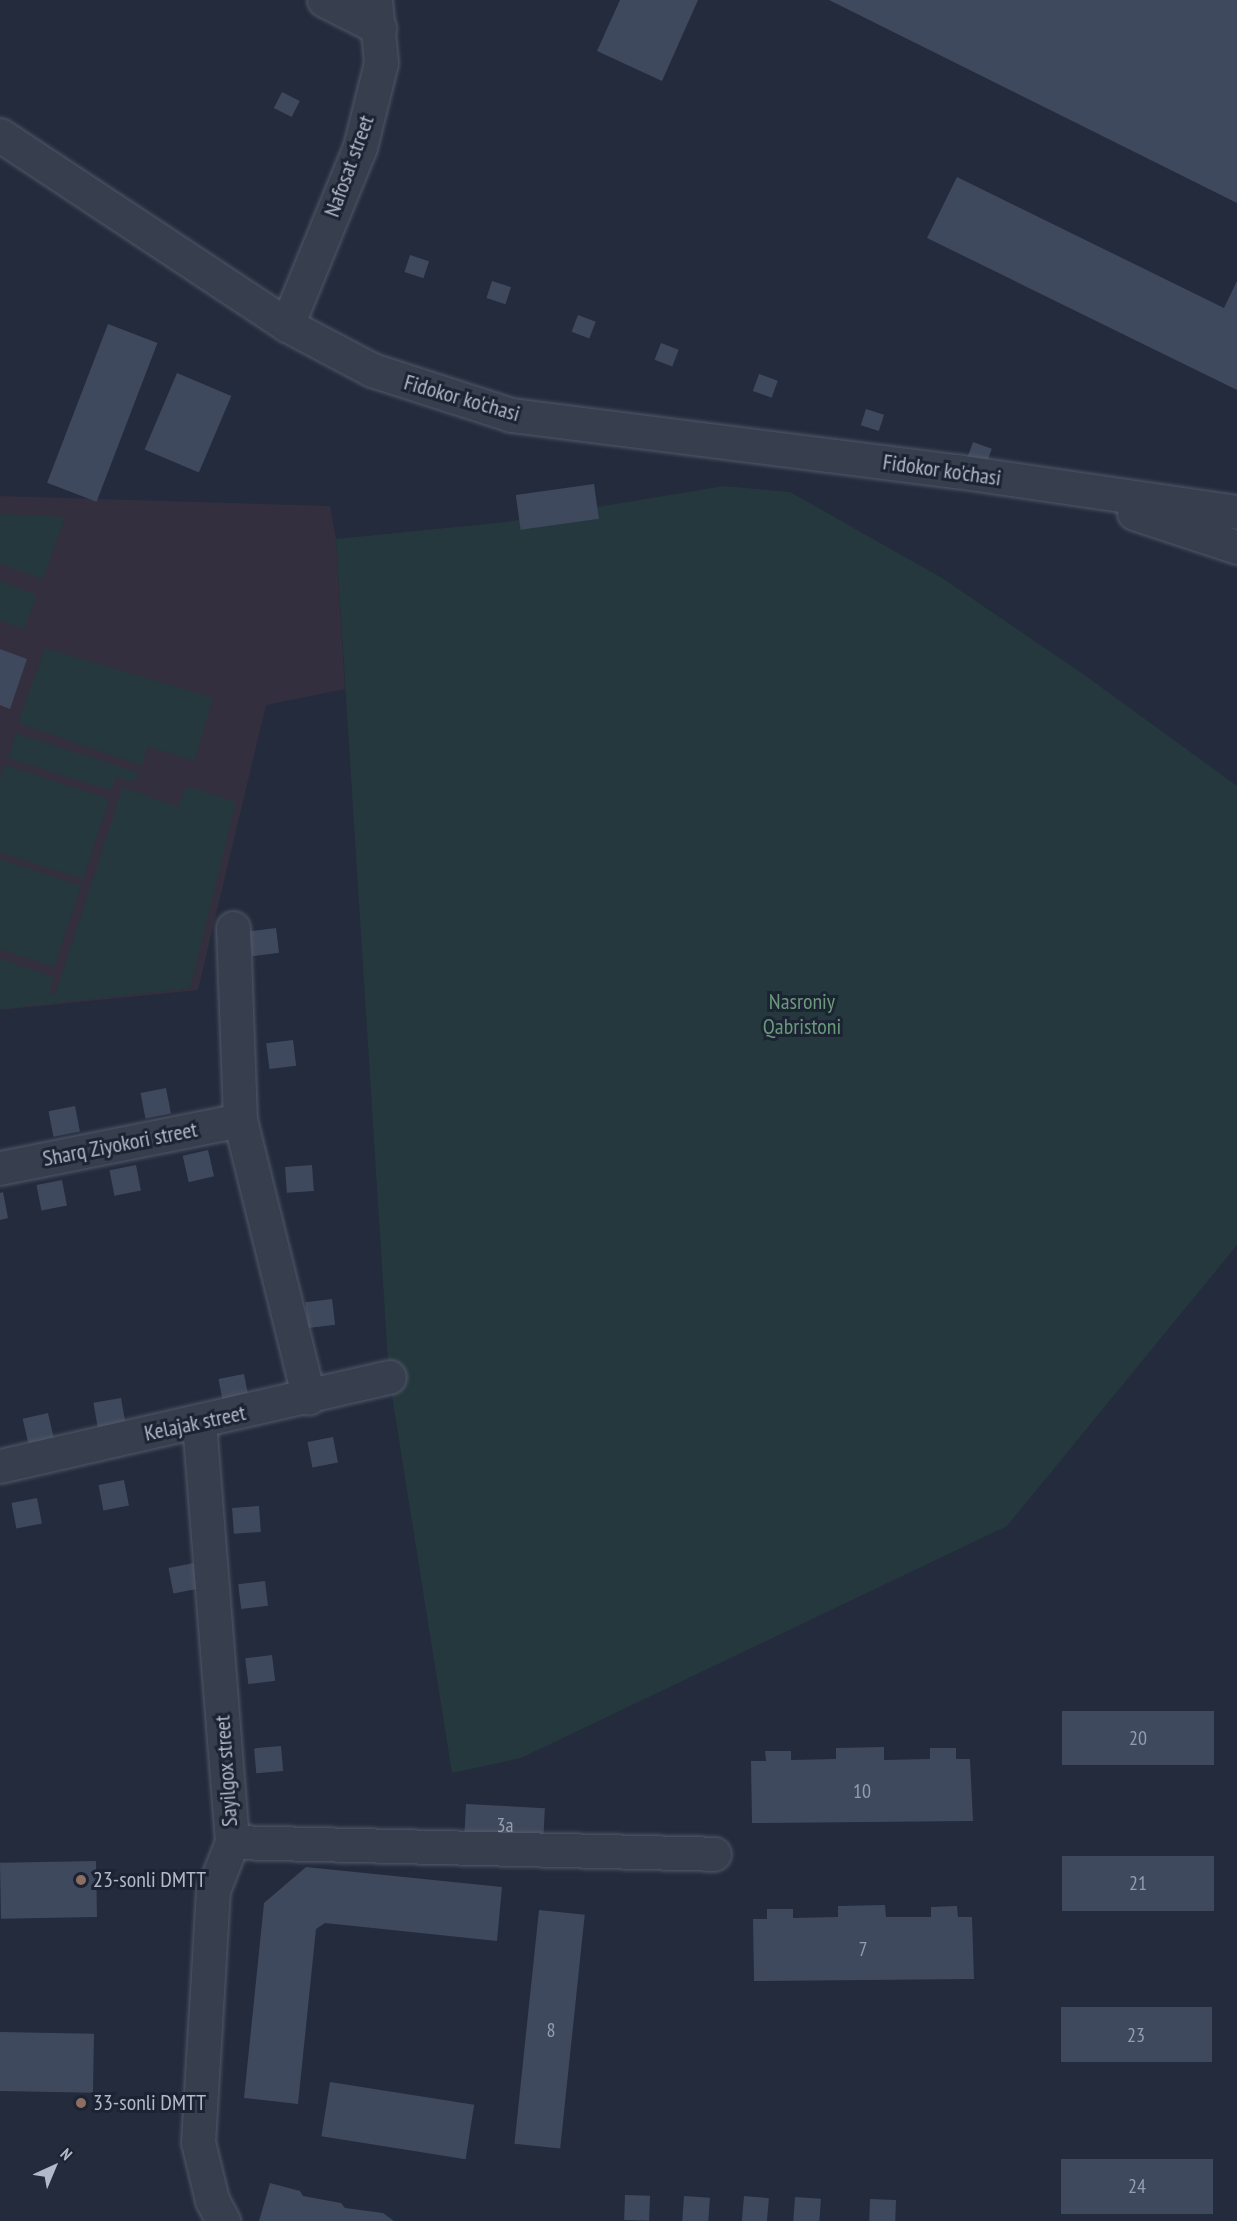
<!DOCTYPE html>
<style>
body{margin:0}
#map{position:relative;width:1237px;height:2221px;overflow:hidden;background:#232b3d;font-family:"PT Sans Narrow",sans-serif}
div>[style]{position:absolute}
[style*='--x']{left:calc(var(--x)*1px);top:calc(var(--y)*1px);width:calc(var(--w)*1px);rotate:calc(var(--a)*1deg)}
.medical>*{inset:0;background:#332f3e}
.green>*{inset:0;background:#25383e}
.building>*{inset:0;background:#3f495d;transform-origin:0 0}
.roads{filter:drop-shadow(0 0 2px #525968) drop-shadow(0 0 2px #525968)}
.minor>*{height:33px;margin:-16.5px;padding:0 16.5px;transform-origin:16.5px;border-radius:16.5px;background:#373e4d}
.dots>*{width:16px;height:16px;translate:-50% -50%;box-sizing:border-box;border:3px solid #1c2332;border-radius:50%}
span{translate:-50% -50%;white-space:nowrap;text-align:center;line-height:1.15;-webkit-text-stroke:6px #1c2332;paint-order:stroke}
.number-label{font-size:20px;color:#969dae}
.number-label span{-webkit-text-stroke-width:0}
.street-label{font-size:22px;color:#b3b9c9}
.park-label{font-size:22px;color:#6a9a7b}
.poi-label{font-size:22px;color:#b3b9c9}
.left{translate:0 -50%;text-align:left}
.north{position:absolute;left:24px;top:2137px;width:60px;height:60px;-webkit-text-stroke:4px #1c2332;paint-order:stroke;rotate:44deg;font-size:16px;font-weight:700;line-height:24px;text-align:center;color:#b3b9c9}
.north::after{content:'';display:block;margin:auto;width:21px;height:27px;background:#b3b9c9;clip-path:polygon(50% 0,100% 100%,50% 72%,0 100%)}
</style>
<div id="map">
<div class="medical">
<div style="clip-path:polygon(0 496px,330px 506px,336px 539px,345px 689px,266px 705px,198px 990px,0 1010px)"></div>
</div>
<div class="green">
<div style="clip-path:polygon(724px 486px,790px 492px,942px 578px,1083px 674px,1237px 786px,1237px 1245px,1007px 1526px,521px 1758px,452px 1773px,389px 1377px,336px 539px,507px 522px)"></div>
<div style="clip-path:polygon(0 514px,65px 517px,43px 579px,0 564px)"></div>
<div style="clip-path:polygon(0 581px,37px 595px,24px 629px,0 620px)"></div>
<div style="clip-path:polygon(45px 648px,213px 698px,194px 761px,148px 746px,141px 765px,18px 723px)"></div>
<div style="clip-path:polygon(16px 733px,138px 773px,135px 782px,116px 777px,111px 790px,8px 758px)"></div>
<div style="clip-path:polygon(5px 765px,109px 799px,83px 879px,0 852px,0 779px)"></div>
<div style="clip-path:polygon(187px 786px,236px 802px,190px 988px,0 1009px,0 959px,53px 977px,49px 993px,55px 995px,123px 787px,177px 807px)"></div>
<div style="clip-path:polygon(0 859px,81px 886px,54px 967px,0 949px)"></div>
</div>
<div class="building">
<div style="clip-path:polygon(620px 0,698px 0,662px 81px,597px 51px)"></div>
<div style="clip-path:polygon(829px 0,1237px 0,1237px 203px)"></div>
<div style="left:282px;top:92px;width:20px;height:18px;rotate:27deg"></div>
<div style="clip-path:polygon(957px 177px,1224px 308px,1237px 281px,1237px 390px,927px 238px)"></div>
<div style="left:410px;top:255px;width:20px;height:18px;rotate:18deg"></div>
<div style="left:492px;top:281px;width:20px;height:18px;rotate:18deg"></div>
<div style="left:578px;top:315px;width:19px;height:18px;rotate:21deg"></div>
<div style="left:108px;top:324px;width:53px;height:170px;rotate:21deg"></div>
<div style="left:661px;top:343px;width:19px;height:18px;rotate:21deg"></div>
<div style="left:177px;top:373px;width:59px;height:83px;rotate:23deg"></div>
<div style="left:759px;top:374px;width:20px;height:18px;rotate:20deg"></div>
<div style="left:866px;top:409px;width:19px;height:17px;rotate:18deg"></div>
<div style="left:973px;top:442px;width:20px;height:18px;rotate:20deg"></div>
<div style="left:594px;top:484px;width:35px;height:79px;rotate:82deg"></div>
<div style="clip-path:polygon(0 649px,27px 659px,10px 709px,0 705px)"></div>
<div style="left:276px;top:928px;width:25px;height:27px;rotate:83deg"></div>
<div style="left:293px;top:1040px;width:26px;height:27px;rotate:83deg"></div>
<div style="left:166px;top:1088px;width:26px;height:26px;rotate:79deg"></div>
<div style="left:75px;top:1106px;width:26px;height:27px;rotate:79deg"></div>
<div style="left:208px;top:1150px;width:27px;height:26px;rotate:77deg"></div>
<div style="left:136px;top:1165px;width:26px;height:27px;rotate:79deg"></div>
<div style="left:312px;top:1165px;width:26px;height:27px;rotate:86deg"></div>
<div style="left:62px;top:1180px;width:26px;height:26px;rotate:79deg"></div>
<div style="clip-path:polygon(3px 1192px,8px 1218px,0 1220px,0 1193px)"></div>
<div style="left:332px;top:1299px;width:26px;height:27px;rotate:83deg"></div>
<div style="left:244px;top:1374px;width:26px;height:26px;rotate:79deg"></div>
<div style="left:121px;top:1398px;width:27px;height:28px;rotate:80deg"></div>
<div style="left:48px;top:1413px;width:27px;height:26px;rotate:77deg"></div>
<div style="left:333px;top:1437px;width:26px;height:26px;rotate:79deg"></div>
<div style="left:124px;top:1480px;width:26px;height:26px;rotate:79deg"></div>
<div style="left:37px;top:1498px;width:26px;height:26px;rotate:79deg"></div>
<div style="left:259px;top:1506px;width:26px;height:27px;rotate:86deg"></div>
<div style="left:194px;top:1563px;width:26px;height:26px;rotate:79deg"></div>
<div style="left:265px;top:1581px;width:25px;height:27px;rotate:83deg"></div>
<div style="left:272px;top:1655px;width:26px;height:27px;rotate:83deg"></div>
<div style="left:1062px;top:1711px;width:152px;height:54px"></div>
<div style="left:281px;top:1746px;width:25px;height:27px;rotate:85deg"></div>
<div style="clip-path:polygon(884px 1747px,884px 1760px,930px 1759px,930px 1748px,956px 1748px,956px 1759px,970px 1759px,973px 1821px,752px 1823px,751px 1761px,766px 1761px,765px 1751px,791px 1751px,791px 1760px,836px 1759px,836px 1748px)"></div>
<div style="left:466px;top:1804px;width:79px;height:37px;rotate:3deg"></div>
<div style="left:1062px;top:1856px;width:152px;height:55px"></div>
<div style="left:96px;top:1861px;width:56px;height:96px;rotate:89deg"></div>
<div style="clip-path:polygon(306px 1867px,502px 1887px,497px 1941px,325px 1923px,316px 1929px,298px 2104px,244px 2098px,264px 1903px)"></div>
<div style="clip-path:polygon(885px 1905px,886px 1917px,931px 1917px,931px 1907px,957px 1906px,958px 1917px,972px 1917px,974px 1979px,754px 1981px,753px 1919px,767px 1919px,767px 1909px,793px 1909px,793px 1918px,838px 1917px,838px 1906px)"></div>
<div style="left:539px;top:1910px;width:46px;height:235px;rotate:6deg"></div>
<div style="left:1061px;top:2007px;width:151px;height:55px"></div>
<div style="left:0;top:2032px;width:94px;height:59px;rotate:1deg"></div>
<div style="left:330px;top:2082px;width:146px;height:55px;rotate:9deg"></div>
<div style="left:1061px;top:2159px;width:152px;height:55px"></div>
<div style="clip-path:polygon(270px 2183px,300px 2191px,303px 2196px,341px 2203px,345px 2208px,383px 2213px,394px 2221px,259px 2221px)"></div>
<div style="left:625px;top:2195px;width:25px;height:25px;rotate:2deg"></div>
<div style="left:684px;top:2196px;width:26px;height:25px;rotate:4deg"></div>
<div style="left:744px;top:2196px;width:25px;height:25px;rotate:5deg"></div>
<div style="left:795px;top:2197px;width:26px;height:24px;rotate:4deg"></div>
<div style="left:870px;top:2199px;width:26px;height:22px;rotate:2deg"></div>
</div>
<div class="roads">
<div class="minor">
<div style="--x:324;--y:0;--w:62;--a:27"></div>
<div style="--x:0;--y:135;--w:344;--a:33.5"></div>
<div style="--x:287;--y:325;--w:96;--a:27.9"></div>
<div style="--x:372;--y:370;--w:146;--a:17.9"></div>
<div style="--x:511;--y:415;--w:449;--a:7.2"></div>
<div style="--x:956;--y:471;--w:284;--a:8.3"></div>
<div style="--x:287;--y:325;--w:192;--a:-67.7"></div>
<div style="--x:360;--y:147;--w:87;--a:-76"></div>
<div style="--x:381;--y:63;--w:63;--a:-95.4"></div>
<div style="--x:1134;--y:513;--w:108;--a:18.3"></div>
<div style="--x:233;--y:928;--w:192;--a:87.9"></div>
<div style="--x:240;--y:1120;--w:286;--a:76.1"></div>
<div style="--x:0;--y:1168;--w:245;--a:-11.3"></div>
<div style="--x:199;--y:1422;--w:421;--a:85.5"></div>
<div style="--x:232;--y:1842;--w:52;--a:111.6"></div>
<div style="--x:213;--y:1890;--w:252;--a:93.4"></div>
<div style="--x:198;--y:2142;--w:60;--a:76.4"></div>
<div style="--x:212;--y:2200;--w:24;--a:62"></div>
<div style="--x:0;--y:1466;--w:399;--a:-12.9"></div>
<div style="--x:232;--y:1842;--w:482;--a:1.4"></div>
</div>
</div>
<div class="dots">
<div style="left:81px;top:1880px;background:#8d6e63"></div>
<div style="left:81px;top:2103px;background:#8d6e63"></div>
</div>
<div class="number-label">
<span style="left:1138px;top:1738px">20</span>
<span style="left:862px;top:1791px">10</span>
<span style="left:505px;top:1825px">3a</span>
<span style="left:1138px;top:1883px">21</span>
<span style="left:863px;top:1949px">7</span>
<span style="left:551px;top:2030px">8</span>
<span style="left:1136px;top:2035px">23</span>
<span style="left:1137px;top:2186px">24</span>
</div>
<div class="street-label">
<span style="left:349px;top:166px;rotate:-70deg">Nafosat street</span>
<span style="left:462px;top:398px;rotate:16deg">Fidokor ko'chasi</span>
<span style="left:942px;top:470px;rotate:8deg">Fidokor ko'chasi</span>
<span style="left:120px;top:1144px;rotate:-11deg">Sharq Ziyokori street</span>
<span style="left:195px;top:1423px;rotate:-12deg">Kelajak street</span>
<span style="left:226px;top:1771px;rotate:-94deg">Sayilgox street</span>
</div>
<div class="park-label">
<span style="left:802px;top:1014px">Nasroniy<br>Qabristoni</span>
</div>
<div class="poi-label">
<span class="left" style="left:93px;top:1880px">23-sonli DMTT</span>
<span class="left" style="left:93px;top:2103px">33-sonli DMTT</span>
</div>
<div class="north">N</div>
</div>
